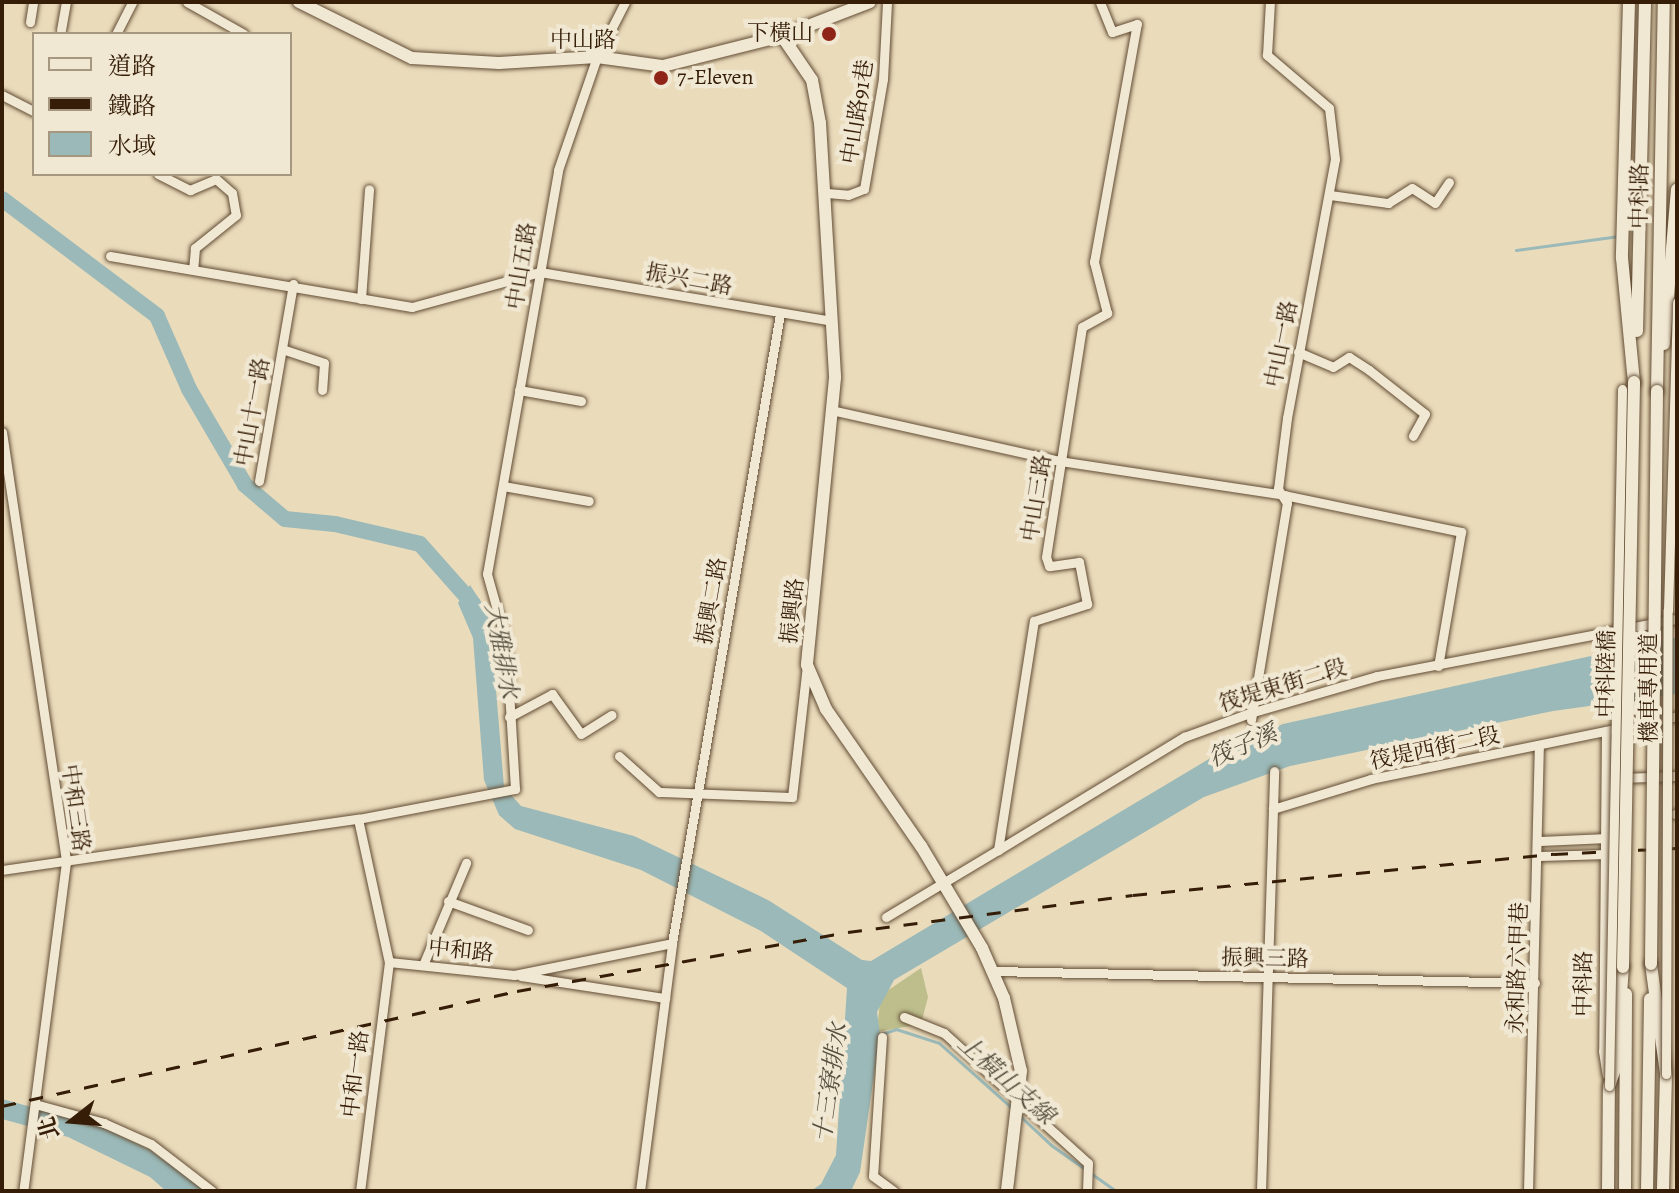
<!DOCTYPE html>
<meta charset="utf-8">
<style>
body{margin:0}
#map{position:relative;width:1679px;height:1193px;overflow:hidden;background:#eadbbb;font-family:Alegreya,"Noto Serif TC",serif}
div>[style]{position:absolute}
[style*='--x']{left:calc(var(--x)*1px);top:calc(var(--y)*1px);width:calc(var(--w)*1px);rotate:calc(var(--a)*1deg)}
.green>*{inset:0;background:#bdbe8c}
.water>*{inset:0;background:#9ab9b8}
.stream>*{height:3px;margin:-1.5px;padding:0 1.5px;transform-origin:1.5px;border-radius:1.5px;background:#9ab9b8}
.river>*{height:16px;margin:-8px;padding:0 8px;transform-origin:8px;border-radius:8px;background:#9ab9b8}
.roads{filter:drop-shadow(0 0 2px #624c34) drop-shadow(0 0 2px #624c34)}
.street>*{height:9px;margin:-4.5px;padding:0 4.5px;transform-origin:4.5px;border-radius:4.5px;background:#f1e8d3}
.secondary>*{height:12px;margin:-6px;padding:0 6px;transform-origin:6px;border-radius:6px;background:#f1e8d3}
.rail>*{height:3px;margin-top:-1.5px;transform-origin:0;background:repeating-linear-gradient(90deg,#351d07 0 14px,transparent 0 28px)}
.bridges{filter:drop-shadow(0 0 2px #624c34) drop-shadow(0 0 2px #624c34)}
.street-bridge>*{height:9px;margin:-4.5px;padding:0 4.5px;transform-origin:4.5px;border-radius:4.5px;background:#f1e8d3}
.secondary-bridge>*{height:12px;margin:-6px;padding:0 6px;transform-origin:6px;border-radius:6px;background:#f1e8d3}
.dots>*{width:22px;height:22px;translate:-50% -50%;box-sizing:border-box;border:4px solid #f1e8d3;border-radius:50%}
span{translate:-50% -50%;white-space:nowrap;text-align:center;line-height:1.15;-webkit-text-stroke:8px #f1e8d3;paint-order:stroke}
.poi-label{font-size:22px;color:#351d07}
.right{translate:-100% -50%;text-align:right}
.left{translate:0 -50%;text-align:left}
.street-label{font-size:22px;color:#351d07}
.water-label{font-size:24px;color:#534c3c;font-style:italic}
.frame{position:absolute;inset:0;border:4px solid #351d07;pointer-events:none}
.legend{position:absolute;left:32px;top:32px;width:260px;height:144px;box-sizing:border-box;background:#f1e8d3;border:2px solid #a69781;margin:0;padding:10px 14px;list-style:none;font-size:24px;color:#351d07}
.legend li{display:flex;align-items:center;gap:16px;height:40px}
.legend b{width:40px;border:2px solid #a69781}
.north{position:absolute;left:32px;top:1081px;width:80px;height:80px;-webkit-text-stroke:6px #f1e8d3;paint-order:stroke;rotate:253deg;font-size:22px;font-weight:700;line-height:32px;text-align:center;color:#351d07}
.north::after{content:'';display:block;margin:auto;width:28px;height:36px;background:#351d07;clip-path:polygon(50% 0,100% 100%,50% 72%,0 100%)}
</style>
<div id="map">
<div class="green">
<div style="clip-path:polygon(921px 968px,928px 997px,921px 1024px,877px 1032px,880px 1001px,887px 991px)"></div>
</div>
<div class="water">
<div style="clip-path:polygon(470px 585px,490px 616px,504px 787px,521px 806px,634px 836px,768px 900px,862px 960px,871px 961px,1234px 744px,1283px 724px,1677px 637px,1677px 694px,1553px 711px,1290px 766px,1204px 797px,894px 980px,877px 1012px,880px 1034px,860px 1172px,851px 1191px,811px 1191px,821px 1184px,836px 1155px,847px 988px,761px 931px,641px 870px,515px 829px,499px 815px,484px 780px,473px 638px,458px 603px)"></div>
<div style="clip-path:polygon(2px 1099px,97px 1125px,150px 1150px,207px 1191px,166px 1191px,150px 1177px,68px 1137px,2px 1119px)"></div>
</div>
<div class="stream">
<div style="--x:1516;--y:250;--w:104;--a:-7.7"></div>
<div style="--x:881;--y:1034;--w:16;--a:-18"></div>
<div style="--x:896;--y:1029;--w:45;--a:18"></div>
<div style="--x:939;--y:1043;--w:99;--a:41.7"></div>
<div style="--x:1021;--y:1117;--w:41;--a:43"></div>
<div style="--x:1051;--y:1145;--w:80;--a:35.3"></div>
</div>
<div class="river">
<div style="--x:2;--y:199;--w:194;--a:37"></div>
<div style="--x:157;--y:316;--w:80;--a:66.3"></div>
<div style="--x:189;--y:389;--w:111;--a:59.7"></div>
<div style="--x:245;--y:485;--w:52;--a:40.4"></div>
<div style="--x:285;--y:519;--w:50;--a:5.7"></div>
<div style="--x:335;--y:524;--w:87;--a:13.2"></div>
<div style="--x:420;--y:544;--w:80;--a:48.5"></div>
<div style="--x:473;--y:604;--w:8;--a:83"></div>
</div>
<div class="roads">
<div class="street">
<div style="--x:187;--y:2;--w:65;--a:29.3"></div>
<div style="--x:30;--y:22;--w:20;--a:-81"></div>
<div style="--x:61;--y:30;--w:28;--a:-80"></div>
<div style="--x:116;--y:34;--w:36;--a:-63"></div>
<div style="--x:2;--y:95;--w:36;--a:27"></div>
<div style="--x:158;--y:174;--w:36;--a:27"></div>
<div style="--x:190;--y:190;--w:28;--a:-23"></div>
<div style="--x:216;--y:179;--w:21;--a:41"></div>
<div style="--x:232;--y:193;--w:22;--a:80"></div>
<div style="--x:236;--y:215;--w:53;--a:141.2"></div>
<div style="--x:195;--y:248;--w:21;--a:95"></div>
<div style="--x:827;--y:193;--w:21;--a:5"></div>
<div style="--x:848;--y:195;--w:17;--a:-21"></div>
<div style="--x:864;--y:189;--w:112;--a:-80.2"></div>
<div style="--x:883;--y:79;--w:77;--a:-87"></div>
<div style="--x:1330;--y:195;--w:59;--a:7.9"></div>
<div style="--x:1388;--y:203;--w:28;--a:-32"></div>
<div style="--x:1412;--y:188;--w:27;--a:33"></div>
<div style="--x:1435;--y:203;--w:25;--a:-56"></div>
<div style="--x:110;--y:256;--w:306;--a:9.6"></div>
<div style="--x:412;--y:307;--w:133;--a:-15.3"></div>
<div style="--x:540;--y:272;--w:296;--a:9.5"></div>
<div style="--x:361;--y:299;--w:110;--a:-85.8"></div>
<div style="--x:282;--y:349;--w:44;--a:18.4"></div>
<div style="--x:324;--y:363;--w:27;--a:94"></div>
<div style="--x:1298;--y:352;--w:38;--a:23"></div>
<div style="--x:1333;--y:367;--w:19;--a:-32"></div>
<div style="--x:1349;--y:357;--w:24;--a:33"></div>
<div style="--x:1369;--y:370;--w:71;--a:38.2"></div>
<div style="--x:1425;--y:414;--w:25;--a:119"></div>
<div style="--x:519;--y:390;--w:63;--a:10.1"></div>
<div style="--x:836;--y:411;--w:230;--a:12.6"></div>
<div style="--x:1060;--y:461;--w:227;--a:8.6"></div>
<div style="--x:1284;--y:495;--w:181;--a:11.8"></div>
<div style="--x:1461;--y:532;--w:136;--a:99.7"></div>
<div style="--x:2;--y:432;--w:435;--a:81.5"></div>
<div style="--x:66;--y:862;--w:332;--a:97.4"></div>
<div style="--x:259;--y:481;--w:200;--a:-80.2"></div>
<div style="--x:503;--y:486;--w:87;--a:9.9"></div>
<div style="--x:509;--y:717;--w:49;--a:-28.1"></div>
<div style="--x:552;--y:694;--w:49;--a:54.1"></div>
<div style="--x:581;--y:734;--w:36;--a:-32"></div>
<div style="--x:1251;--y:720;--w:220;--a:-80.6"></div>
<div style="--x:1287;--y:503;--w:17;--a:-123"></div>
<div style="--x:1278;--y:489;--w:72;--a:-82.8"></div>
<div style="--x:1287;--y:418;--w:263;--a:-79.5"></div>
<div style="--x:1335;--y:159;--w:51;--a:-96.7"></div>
<div style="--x:1329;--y:108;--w:82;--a:-139.5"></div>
<div style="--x:1267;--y:55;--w:53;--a:-86.8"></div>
<div style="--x:1606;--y:731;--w:320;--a:90.5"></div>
<div style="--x:1603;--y:1051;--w:24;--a:81"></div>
<div style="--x:619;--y:756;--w:54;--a:42"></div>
<div style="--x:659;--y:792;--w:133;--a:2.2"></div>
<div style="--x:792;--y:797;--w:132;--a:-83.5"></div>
<div style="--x:1622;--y:778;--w:53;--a:-2.2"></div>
<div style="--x:1273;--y:809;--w:102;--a:-17"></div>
<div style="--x:1371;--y:779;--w:312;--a:-11.6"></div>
<div style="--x:1675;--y:814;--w:2;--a:0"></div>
<div style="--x:358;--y:819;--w:146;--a:77.8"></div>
<div style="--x:389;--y:962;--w:231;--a:97.2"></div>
<div style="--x:1540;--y:841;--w:67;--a:-2.6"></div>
<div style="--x:998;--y:850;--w:218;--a:-31.3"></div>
<div style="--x:1184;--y:737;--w:70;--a:-20"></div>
<div style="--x:1250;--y:713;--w:132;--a:-16.2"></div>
<div style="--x:1377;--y:676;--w:305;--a:-10.8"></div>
<div style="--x:1540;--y:856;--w:67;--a:-1.7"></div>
<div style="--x:2;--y:870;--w:360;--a:-8.2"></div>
<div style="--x:358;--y:819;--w:160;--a:-10.8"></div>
<div style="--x:515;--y:789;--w:147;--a:-93.5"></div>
<div style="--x:506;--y:642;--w:71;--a:-105.6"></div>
<div style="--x:487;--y:574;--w:410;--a:-80"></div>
<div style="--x:558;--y:170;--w:120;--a:-71"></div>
<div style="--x:597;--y:57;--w:62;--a:-63"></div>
<div style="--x:448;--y:901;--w:85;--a:19.9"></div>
<div style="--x:886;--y:917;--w:131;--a:-30.9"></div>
<div style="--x:998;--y:850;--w:232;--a:-81.1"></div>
<div style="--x:1034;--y:621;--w:56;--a:-17.8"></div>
<div style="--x:1087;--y:604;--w:43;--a:-100.8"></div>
<div style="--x:1079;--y:562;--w:30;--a:172"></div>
<div style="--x:1049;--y:566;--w:9;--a:-108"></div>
<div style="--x:1046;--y:557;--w:233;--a:-81.1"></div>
<div style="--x:1082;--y:327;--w:29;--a:-29"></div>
<div style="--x:1107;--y:313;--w:53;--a:-104.3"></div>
<div style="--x:1094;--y:262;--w:242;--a:-79.8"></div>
<div style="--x:1137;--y:24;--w:26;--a:162"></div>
<div style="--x:1112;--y:32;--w:32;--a:-112"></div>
<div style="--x:389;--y:962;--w:126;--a:5.9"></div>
<div style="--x:514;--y:975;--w:161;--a:-11.4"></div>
<div style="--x:423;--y:965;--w:111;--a:-67.1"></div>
<div style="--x:994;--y:971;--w:541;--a:1.27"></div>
<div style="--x:521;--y:976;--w:146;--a:8.7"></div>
<div style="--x:904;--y:1017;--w:43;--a:21.8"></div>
<div style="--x:944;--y:1033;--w:194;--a:42.1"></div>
<div style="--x:1088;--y:1163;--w:28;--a:92"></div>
<div style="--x:882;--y:1037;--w:139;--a:93.7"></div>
<div style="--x:873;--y:1176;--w:26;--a:36"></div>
<div style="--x:35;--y:1104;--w:72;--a:15.4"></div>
<div style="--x:104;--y:1123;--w:51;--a:24.1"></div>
<div style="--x:151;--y:1144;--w:77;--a:37.6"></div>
<div style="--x:640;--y:1191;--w:250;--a:-82.6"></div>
<div style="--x:672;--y:943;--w:638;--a:-80.26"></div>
<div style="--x:1261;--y:1191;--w:420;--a:-88.2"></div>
<div style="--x:1528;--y:1191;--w:445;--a:-88.6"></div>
</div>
<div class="secondary">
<div style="--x:299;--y:2;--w:126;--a:26.4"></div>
<div style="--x:412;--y:58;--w:87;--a:3.3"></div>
<div style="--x:499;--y:63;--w:98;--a:-3.5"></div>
<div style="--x:597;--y:57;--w:67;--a:7.8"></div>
<div style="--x:663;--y:66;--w:123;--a:-14.1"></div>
<div style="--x:782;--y:36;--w:94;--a:-21.1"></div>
<div style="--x:1629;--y:2;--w:256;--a:91.6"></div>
<div style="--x:1622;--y:258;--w:125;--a:84.5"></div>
<div style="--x:782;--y:36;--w:53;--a:55.7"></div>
<div style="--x:812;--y:80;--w:44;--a:79.5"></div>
<div style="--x:820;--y:123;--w:255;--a:86.6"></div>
<div style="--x:835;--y:378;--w:288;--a:95.6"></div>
<div style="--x:807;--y:665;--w:48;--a:66.6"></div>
<div style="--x:826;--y:709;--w:167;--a:55.3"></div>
<div style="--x:921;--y:846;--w:119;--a:59.1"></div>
<div style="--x:982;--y:948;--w:55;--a:66.3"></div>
<div style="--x:1004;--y:998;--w:75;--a:76.9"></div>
<div style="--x:1021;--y:1071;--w:121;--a:96.7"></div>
<div style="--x:1637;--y:331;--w:329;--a:-88.6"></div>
<div style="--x:1664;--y:344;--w:155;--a:-85.2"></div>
<div style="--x:1657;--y:391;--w:389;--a:-89"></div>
<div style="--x:1651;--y:964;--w:111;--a:82.2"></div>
<div style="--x:1666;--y:1074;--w:117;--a:91.5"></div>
<div style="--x:1608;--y:1191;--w:105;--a:-89.5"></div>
<div style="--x:1609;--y:1086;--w:21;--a:-71"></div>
<div style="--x:1616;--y:1066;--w:99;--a:-86"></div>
<div style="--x:1625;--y:1191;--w:197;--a:-89.7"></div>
<div style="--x:1647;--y:1191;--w:192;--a:-89.1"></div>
</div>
</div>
<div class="rail">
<div style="--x:2;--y:1106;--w:528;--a:-12.59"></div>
<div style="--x:517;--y:991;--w:336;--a:-10.1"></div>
<div style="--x:848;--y:932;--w:287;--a:-7.4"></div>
<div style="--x:1133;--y:895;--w:423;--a:-5.6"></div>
<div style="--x:1554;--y:854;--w:123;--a:-2.8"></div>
</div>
<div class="bridges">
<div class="street-bridge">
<div style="--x:1666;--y:1074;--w:464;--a:-89.8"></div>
<div style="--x:1668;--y:610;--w:308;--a:-88.3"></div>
<div style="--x:1609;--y:1086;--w:697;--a:-88.93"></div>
</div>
<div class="secondary-bridge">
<div style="--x:1651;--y:964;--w:573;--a:-89.4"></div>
<div style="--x:1623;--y:967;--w:585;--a:-88.92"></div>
</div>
</div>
<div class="dots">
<div style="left:829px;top:34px;background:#8f2418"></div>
<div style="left:661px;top:78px;background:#8f2418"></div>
</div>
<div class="poi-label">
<span class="right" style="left:813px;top:34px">下橫山</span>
<span class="left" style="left:677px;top:78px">7-Eleven</span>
</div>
<div class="street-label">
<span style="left:583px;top:41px">中山路</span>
<span style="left:858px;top:112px;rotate:-81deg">中山路91巷</span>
<span style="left:1640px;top:196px;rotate:-89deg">中科路</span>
<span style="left:522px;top:266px;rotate:-81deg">中山五路</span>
<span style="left:689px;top:280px;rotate:10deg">振兴二路</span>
<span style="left:1282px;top:344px;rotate:-79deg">中山一路</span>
<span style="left:253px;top:412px;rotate:-80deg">中山十一路</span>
<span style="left:1037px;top:498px;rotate:-81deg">中山三路</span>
<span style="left:712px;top:601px;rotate:-80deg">振興二路</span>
<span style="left:793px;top:611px;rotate:-84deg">振興路</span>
<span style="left:1607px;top:674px;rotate:-89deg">中科陸橋</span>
<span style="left:1283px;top:686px;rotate:-17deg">筏堤東街二段</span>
<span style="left:1650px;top:688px;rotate:-90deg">機車專用道</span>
<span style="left:1435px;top:749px;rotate:-12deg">筏堤西街二段</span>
<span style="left:75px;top:808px;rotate:82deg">中和三路</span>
<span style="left:461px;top:951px;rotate:6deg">中和路</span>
<span style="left:1265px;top:959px;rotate:1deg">振興三路</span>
<span style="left:1518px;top:968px;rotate:-88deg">永和路六甲巷</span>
<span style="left:1584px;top:984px;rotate:-89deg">中科路</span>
<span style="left:356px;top:1074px;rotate:-83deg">中和一路</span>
</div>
<div class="water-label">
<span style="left:501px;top:651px;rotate:80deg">大雅排水</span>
<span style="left:1243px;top:746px;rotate:-23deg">筏子溪</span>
<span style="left:1006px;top:1080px;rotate:42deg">上橫山支線</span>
<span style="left:831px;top:1083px;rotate:-82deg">十三寮排水</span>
</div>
<div class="frame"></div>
<ul class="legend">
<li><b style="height:10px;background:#f1e8d3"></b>道路</li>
<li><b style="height:10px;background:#351d07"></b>鐵路</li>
<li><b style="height:22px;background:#9ab9b8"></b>水域</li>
</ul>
<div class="north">北</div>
</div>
